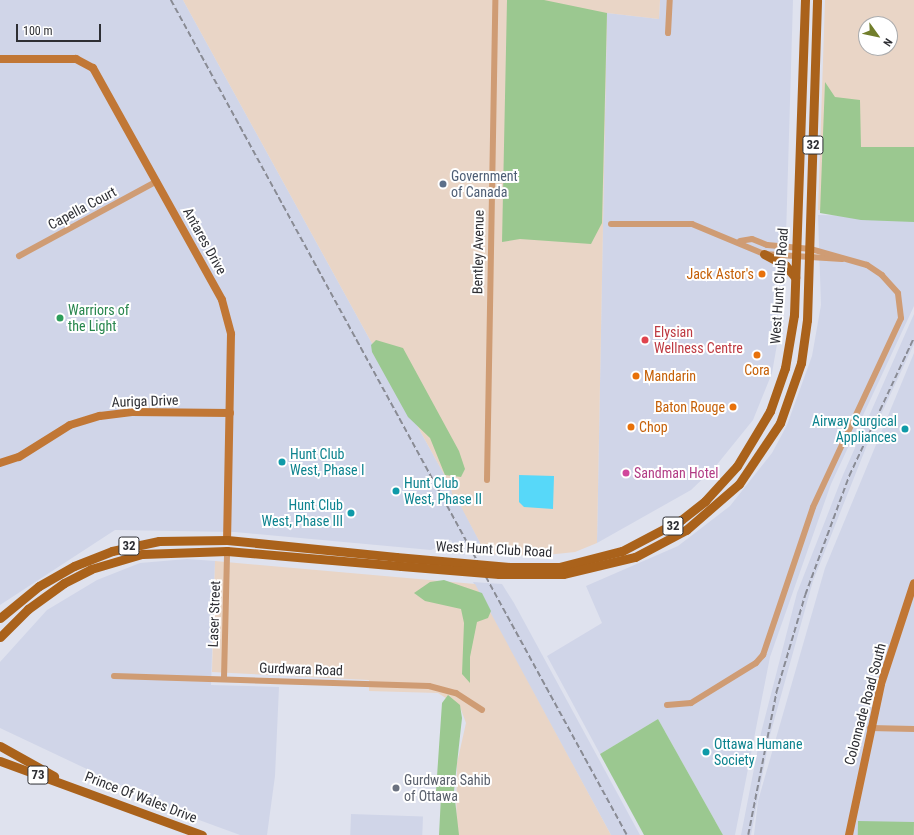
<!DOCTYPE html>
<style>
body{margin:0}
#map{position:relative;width:914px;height:835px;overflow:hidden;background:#dfe2ee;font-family:"Roboto Condensed",sans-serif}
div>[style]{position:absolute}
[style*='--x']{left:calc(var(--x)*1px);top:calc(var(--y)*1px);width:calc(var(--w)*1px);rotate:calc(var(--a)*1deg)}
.built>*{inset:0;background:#d0d5e8;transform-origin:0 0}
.industrial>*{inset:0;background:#e9d5c6}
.green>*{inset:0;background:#9bc890;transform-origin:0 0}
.water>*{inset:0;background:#57d8f9}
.street>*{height:6px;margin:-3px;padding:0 3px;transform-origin:3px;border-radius:3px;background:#cf9c74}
.secondary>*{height:8px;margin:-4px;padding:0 4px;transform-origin:4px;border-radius:4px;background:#c17735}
.primary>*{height:9px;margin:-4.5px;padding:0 4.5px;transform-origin:4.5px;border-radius:4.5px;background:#aa621b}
.rail>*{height:1.5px;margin-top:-0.75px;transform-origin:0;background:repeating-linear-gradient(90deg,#898b94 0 6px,transparent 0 9px)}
.primary-bridge>*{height:9px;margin:-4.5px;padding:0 4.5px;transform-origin:4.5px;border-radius:4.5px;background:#aa621b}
.dots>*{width:11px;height:11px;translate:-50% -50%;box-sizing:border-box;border:2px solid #fff;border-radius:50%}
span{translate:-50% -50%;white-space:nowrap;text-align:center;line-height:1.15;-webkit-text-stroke:4px #fff;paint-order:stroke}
.shield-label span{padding:1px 3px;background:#fff;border:1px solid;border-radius:3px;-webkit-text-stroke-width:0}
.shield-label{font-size:13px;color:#2e2f34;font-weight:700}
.service-label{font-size:14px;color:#4e5e75}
.left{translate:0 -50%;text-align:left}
.street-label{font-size:14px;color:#2e2f34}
.food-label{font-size:14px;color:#c56008}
.right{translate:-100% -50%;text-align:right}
.leisure-label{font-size:14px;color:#27864d}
.health-label{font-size:14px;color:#be3a42}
.culture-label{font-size:14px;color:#0d838f}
.hotel-label{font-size:14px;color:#b23c85}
.worship-label{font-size:14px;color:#5b616d}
.north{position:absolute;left:858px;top:16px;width:40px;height:40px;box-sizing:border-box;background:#fff;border:1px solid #abacae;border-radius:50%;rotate:123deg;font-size:11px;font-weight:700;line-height:16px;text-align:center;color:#2e2f34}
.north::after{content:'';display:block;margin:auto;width:14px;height:18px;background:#717e2b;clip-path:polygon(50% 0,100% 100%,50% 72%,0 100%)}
.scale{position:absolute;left:16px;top:24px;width:85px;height:18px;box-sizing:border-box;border:2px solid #2e2f34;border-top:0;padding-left:5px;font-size:12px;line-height:14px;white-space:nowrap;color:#2e2f34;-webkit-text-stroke:3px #fff;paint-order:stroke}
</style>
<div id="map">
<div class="built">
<div style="clip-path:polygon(0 0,183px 0,451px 487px,453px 501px,458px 500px,487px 556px,459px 554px,451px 540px,431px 550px,235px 532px,115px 530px,0 605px)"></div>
<div style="clip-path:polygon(660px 0,793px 0,784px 304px,772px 373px,753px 420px,715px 467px,691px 490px,597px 543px,607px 13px,659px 19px)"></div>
<div style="clip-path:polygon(818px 215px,914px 217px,914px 306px,831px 484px,770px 657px,735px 835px,723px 835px,658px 719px,600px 754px,547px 656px,602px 623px,586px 586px,678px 546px,730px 506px,772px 453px,787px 425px,812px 356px,821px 305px)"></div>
<div style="clip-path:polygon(914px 314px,914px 344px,869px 440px,813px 581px,770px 735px,751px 835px,741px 835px,761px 733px,797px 593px,843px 475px)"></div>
<div style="clip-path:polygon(914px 353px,914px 835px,754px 835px,758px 801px,825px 568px)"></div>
<div style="clip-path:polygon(187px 559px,215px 561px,211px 685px,279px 687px,275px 776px,267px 835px,240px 835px,180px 813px,0 728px,0 662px,47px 610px,97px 580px,140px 563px)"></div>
<div style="clip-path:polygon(473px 582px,502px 584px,514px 603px,640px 835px,611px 835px)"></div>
<div style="left:351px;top:814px;width:72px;height:21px;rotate:2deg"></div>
</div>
<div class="industrial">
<div style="clip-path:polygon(183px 0,660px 0,659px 19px,607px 13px,597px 543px,575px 552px,537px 556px,486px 554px,458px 501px,453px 501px,451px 487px)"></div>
<div style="clip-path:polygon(evenodd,825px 0,914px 0,914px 213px,818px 210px,825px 0,866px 24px,890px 24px,890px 48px,866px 48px,866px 24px)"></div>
<div style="clip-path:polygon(215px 561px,475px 584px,611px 835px,456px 835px,457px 763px,466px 723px,460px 707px,438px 693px,369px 691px,369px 680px,212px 672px)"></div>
</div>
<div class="green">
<div style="clip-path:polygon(507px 0,544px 0,607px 13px,602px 223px,591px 244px,520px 239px,502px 242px)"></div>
<div style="clip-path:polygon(825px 82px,835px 97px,860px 100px,861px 147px,914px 147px,914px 222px,861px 220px,820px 213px)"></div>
<div style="clip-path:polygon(376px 340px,403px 348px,459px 451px,465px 469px,461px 477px,445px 475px,430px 438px,408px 417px,372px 352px,371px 345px)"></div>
<div style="clip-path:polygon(444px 580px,482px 593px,491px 611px,488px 618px,477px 622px,470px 657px,470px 683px,462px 674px,464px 623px,461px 609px,425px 601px,414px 593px,430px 582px)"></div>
<div style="clip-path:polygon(448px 695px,460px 705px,462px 718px,454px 791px,459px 835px,439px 835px,441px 796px,436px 791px,442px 703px)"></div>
<div style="clip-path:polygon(658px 719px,723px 835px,644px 835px,600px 754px)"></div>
<div style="left:858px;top:821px;width:56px;height:15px;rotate:1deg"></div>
</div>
<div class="water">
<div style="clip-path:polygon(519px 475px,554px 476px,553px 509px,524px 507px,519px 502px)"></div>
</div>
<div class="street">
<div style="--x:668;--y:33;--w:33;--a:-87"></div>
<div style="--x:611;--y:224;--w:81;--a:0"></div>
<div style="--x:692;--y:224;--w:78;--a:22.6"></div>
<div style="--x:764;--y:254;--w:78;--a:3.7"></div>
<div style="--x:19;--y:256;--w:157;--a:-28.5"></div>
<div style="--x:487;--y:480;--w:480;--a:-89"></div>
<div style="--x:114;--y:676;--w:315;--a:1.8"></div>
<div style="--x:429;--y:686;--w:28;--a:15"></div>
<div style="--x:456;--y:693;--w:31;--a:33"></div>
<div style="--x:224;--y:678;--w:127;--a:-88.6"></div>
<div style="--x:667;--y:705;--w:24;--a:-5"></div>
<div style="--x:691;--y:703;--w:76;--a:-31.6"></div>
<div style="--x:756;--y:663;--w:11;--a:-49"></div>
<div style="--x:763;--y:655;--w:156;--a:-71.3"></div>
<div style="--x:813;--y:507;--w:208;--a:-65"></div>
<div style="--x:901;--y:318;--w:25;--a:-97"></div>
<div style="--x:898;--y:293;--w:24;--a:-132"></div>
<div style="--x:882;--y:275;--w:18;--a:-146"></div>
<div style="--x:867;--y:265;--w:58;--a:-164.1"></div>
<div style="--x:811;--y:249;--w:44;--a:-174.8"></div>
<div style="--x:767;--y:245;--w:16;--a:-158"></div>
<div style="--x:752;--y:239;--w:12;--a:171"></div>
<div style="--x:870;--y:728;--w:44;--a:1.3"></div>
</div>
<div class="secondary">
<div style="--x:0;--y:59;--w:76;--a:0"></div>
<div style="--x:76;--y:59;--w:19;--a:28"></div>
<div style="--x:93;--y:68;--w:265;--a:60.9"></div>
<div style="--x:222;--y:300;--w:35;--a:75"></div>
<div style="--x:231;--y:334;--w:206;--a:91.1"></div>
<div style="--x:0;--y:463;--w:20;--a:-18"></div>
<div style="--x:19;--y:457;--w:60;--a:-32.1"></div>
<div style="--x:70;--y:425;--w:31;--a:-17"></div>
<div style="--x:100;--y:416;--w:32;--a:-7"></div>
<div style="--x:132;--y:412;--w:98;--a:0.6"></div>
<div style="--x:849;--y:835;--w:154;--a:-78"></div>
<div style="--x:881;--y:684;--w:106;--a:-71.9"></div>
</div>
<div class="primary">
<div style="--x:764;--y:254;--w:24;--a:28"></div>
<div style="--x:785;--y:265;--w:16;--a:50"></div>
<div style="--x:559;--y:567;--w:65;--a:-14.3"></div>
<div style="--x:622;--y:551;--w:67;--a:-27.7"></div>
<div style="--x:681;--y:520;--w:31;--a:-38"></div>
<div style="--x:705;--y:501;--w:47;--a:-47.6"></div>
<div style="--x:737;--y:466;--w:64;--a:-59"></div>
<div style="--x:770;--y:411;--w:46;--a:-70.8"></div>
<div style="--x:785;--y:368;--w:54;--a:-80.4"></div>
<div style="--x:794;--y:315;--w:315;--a:-88"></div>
<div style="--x:563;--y:574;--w:74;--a:-13.3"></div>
<div style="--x:635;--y:557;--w:58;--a:-27.9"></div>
<div style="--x:686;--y:530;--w:70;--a:-41"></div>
<div style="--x:739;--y:484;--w:73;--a:-56.1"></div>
<div style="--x:780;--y:423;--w:64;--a:-70.7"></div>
<div style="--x:801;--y:363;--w:43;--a:-82.1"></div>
<div style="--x:807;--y:320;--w:320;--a:-88.2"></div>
<div style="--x:0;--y:618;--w:50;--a:-39.4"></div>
<div style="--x:39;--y:586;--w:40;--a:-29.7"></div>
<div style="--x:74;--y:566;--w:41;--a:-21.5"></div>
<div style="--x:112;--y:551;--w:48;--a:-12"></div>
<div style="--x:159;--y:541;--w:68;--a:-0.8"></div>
<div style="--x:227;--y:540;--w:170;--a:5.7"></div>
<div style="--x:0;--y:637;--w:40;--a:-45"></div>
<div style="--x:28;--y:609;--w:44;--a:-35.8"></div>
<div style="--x:64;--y:583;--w:30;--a:-27"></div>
<div style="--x:91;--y:569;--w:53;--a:-16.4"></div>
<div style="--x:142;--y:554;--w:85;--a:-2"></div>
<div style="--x:227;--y:551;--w:175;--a:4.9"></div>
<div style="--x:0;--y:746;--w:62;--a:29.1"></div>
<div style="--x:0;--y:761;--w:215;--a:20.1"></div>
</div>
<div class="rail">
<div style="--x:171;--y:0;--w:951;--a:61.36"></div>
<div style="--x:748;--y:835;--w:145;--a:-78.8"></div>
<div style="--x:776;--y:693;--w:102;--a:-73.5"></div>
<div style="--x:805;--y:595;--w:127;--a:-69.7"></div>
<div style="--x:849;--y:476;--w:153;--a:-64.9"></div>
</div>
<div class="primary-bridge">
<div style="--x:396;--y:557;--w:114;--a:5"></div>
<div style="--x:510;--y:567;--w:49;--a:0"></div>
<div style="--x:401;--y:566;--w:98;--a:4.7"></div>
<div style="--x:499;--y:574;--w:64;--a:0"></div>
</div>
<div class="dots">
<div style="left:443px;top:184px;background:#5c6f8a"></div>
<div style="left:762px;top:274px;background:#e8710a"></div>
<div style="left:60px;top:318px;background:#2e9e5b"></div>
<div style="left:645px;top:340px;background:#e0444e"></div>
<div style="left:757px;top:355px;background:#e8710a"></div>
<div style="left:636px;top:376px;background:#e8710a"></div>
<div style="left:733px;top:407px;background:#e8710a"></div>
<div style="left:631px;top:427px;background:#e8710a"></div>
<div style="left:905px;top:429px;background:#0f9aa8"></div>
<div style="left:282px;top:462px;background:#0f9aa8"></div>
<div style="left:626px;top:473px;background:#d1479c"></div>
<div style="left:396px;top:491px;background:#0f9aa8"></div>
<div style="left:351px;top:513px;background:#0f9aa8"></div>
<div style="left:706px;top:752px;background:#0f9aa8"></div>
<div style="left:396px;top:788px;background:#6b7280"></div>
</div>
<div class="shield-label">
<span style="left:813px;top:145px">32</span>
<span style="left:673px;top:526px">32</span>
<span style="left:129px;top:546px">32</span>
<span style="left:38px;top:775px">73</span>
</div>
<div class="service-label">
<span class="left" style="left:451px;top:184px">Government<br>of Canada</span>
</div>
<div class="street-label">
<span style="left:82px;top:208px;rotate:-28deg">Capella Court</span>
<span style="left:205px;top:241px;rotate:61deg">Antares Drive</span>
<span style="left:478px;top:252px;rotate:-89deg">Bentley Avenue</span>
<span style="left:779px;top:286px;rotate:-86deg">West Hunt Club Road</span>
<span style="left:145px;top:401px;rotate:-2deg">Auriga Drive</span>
<span style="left:494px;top:549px;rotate:3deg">West Hunt Club Road</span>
<span style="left:214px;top:614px;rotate:-88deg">Laser Street</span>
<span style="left:301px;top:669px;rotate:2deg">Gurdwara Road</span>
<span style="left:865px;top:704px;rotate:-75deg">Colonnade Road South</span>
<span style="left:141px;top:797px;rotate:21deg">Prince Of Wales Drive</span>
</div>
<div class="food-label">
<span class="right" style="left:754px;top:274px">Jack Astor's</span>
<span style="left:757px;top:370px">Cora</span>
<span class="left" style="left:644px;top:376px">Mandarin</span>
<span class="right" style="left:725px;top:407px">Baton Rouge</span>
<span class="left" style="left:639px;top:427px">Chop</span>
</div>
<div class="leisure-label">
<span class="left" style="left:68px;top:318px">Warriors of<br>the Light</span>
</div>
<div class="health-label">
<span class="left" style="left:654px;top:340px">Elysian<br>Wellness Centre</span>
</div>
<div class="culture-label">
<span class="right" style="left:897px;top:429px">Airway Surgical<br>Appliances</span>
<span class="left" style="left:290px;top:462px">Hunt Club<br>West, Phase I</span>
<span class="left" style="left:404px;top:491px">Hunt Club<br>West, Phase II</span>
<span class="right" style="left:343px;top:513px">Hunt Club<br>West, Phase III</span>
<span class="left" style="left:714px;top:752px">Ottawa Humane<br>Society</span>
</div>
<div class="hotel-label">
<span class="left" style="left:634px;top:473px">Sandman Hotel</span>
</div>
<div class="worship-label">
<span class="left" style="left:404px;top:788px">Gurdwara Sahib<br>of Ottawa</span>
</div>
<div class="north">N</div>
<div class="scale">100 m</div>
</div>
